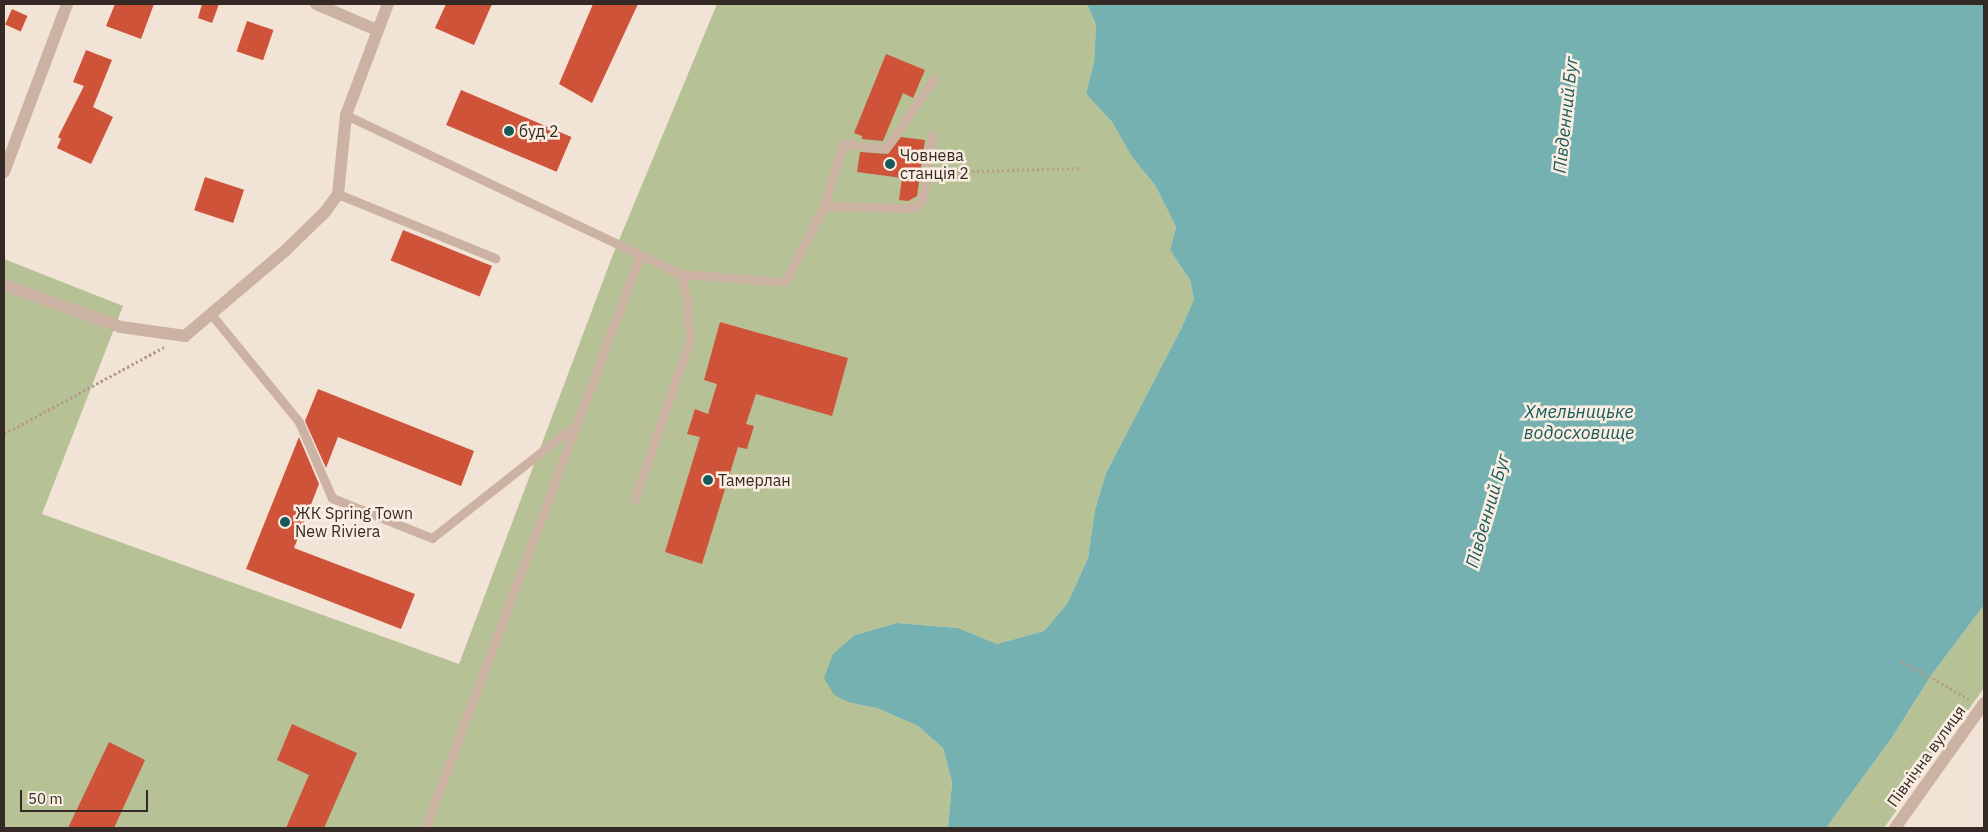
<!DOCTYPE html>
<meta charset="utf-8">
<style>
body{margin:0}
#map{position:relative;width:1988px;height:832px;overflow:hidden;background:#f2e3d7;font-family:"IBM Plex Sans",sans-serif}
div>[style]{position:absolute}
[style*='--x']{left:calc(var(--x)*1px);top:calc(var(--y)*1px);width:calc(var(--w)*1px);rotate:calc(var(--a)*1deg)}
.green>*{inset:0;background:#b6c296}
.water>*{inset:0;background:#74b1b0}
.building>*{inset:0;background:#ce5339;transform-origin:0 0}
.path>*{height:3px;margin-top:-1.5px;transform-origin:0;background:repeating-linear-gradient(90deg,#b79c8c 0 2.5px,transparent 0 5px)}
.lane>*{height:9px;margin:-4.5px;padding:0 4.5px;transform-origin:4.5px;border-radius:4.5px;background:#cbb2a2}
.street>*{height:12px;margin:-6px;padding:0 6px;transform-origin:6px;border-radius:6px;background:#cbb2a2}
.dots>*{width:14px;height:14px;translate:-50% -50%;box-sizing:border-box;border:2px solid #faeee3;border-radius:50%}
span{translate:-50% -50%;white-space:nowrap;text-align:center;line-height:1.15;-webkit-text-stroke:5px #faeee3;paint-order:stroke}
.poi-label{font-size:16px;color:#352925}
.left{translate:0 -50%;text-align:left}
.street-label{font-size:16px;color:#352925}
.water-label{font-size:18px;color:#185959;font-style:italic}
.frame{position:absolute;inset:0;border:5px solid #352925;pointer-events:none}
.scale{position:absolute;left:20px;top:790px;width:128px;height:22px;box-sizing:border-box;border:2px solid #352925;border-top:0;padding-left:6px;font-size:15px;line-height:18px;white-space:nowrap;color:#352925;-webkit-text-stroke:4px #faeee3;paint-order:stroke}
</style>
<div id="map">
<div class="green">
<div style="clip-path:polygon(717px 4px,1087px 4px,1096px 25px,1094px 62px,1086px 94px,1112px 122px,1132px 157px,1155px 185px,1176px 227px,1170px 250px,1190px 280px,1194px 299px,1181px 329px,1106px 473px,1095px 510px,1088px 558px,1067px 604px,1044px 631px,997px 644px,958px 628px,897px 623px,855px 635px,851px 703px,877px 708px,918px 726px,943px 748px,952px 782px,948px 828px,4px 828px,4px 259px,123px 306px,42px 514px,459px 664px,612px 257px)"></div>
<div style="clip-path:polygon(1984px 605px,1984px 688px,1884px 828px,1826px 828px,1893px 736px,1930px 677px)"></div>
</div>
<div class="water">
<div style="clip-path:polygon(1087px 4px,1984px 4px,1984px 605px,1930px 677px,1893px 736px,1826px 828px,948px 828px,952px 782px,943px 748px,918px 726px,877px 708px,851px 703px,834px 695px,824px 678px,833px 654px,855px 635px,897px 623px,958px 628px,997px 644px,1044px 631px,1067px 604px,1088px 558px,1095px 510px,1106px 473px,1181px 329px,1194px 299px,1190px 280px,1170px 250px,1176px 227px,1155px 185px,1132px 157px,1112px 122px,1086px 94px,1094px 62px,1096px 25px)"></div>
</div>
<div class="building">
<div style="clip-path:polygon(115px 4px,154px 4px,141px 39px,106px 26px)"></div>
<div style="clip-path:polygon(202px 4px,219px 4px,212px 23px,198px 18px)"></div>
<div style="clip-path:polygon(446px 4px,492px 4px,474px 45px,435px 28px)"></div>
<div style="clip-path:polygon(593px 4px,638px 4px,592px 103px,559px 84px)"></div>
<div style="left:12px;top:9px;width:17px;height:17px;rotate:24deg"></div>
<div style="left:247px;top:21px;width:28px;height:32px;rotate:19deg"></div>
<div style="clip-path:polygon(86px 50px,112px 60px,93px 107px,113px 117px,91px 164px,57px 148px,61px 139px,58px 137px,84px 86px,73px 82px)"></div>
<div style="clip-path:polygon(886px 54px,925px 70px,913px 98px,903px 93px,883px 141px,862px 139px,862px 136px,854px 133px)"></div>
<div style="left:461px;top:90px;width:120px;height:38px;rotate:23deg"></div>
<div style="clip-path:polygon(901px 137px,925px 140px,917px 196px,908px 201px,899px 200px,902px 178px,857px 172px,860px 152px,888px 154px)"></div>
<div style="left:205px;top:177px;width:41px;height:35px;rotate:18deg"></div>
<div style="left:403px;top:230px;width:96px;height:33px;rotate:22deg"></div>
<div style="clip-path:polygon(720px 322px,848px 358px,832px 416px,756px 394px,746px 424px,754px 426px,747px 449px,738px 447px,702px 564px,665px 552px,700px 437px,687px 434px,695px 409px,708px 414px,717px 384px,704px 380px)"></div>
<div style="clip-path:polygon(318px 389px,474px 451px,461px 486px,338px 437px,326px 468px,305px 421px)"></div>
<div style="clip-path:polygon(299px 437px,319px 484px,294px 548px,415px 594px,401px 629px,246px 569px)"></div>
<div style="clip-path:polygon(292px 724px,357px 753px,324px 828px,286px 828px,309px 775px,277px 760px)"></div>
<div style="clip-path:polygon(109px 742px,145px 760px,114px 828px,68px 828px)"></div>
</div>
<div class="path">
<div style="--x:937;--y:172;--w:145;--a:-1.6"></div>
<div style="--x:4;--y:434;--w:182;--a:-28.5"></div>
<div style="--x:1902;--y:661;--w:77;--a:29.6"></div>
</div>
<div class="lane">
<div style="--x:346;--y:115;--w:371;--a:25.4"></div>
<div style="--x:681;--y:274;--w:104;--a:4.4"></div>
<div style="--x:785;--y:282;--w:85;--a:-62.8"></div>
<div style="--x:824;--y:206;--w:84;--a:1.4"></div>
<div style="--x:908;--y:208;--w:9;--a:-13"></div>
<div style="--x:917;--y:206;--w:9;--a:-49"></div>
<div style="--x:923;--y:199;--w:64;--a:-81.9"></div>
<div style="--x:338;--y:194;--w:170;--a:22.2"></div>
<div style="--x:824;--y:206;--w:65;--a:-73"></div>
<div style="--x:843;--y:144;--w:43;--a:5.3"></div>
<div style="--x:886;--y:148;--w:83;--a:-55.3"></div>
<div style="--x:211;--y:314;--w:139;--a:50.8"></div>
<div style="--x:299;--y:422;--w:83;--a:66.5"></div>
<div style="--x:332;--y:498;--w:108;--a:21.8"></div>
<div style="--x:432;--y:538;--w:184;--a:-38.2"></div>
<div style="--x:635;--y:499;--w:170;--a:-71.1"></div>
<div style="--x:690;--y:338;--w:36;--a:-95"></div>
<div style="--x:687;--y:302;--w:29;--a:-102"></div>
<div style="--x:425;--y:828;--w:612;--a:-69.43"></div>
</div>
<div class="street">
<div style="--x:316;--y:4;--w:66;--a:23.1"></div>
<div style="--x:4;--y:172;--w:179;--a:-69.4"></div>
<div style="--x:4;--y:285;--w:124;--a:19.7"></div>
<div style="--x:121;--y:327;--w:65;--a:8"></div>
<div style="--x:185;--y:336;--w:131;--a:-40.4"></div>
<div style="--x:285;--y:251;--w:56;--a:-44.3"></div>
<div style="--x:325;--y:212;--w:22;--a:-54"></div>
<div style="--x:338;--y:194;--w:79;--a:-84.2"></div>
<div style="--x:346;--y:115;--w:119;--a:-69.3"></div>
<div style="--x:1895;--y:828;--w:153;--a:-54.5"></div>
</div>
<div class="dots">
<div style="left:509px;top:131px;background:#185959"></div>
<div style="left:890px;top:164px;background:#185959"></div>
<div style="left:708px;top:480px;background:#185959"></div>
<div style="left:285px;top:522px;background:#185959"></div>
</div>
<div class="poi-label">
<span class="left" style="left:519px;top:131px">буд 2</span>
<span class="left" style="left:900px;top:164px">Човнева<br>станція 2</span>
<span class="left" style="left:718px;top:480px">Тамерлан</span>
<span class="left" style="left:295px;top:522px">ЖК Spring Town<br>New Riviera</span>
</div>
<div class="street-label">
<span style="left:1926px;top:756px;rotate:-54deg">Північна вулиця</span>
</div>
<div class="water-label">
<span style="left:1566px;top:115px;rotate:-84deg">Південний Буг</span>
<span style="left:1579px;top:423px">Хмельницьке<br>водосховище</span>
<span style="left:1488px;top:511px;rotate:-74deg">Південний Буг</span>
</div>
<div class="frame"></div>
<div class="scale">50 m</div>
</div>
